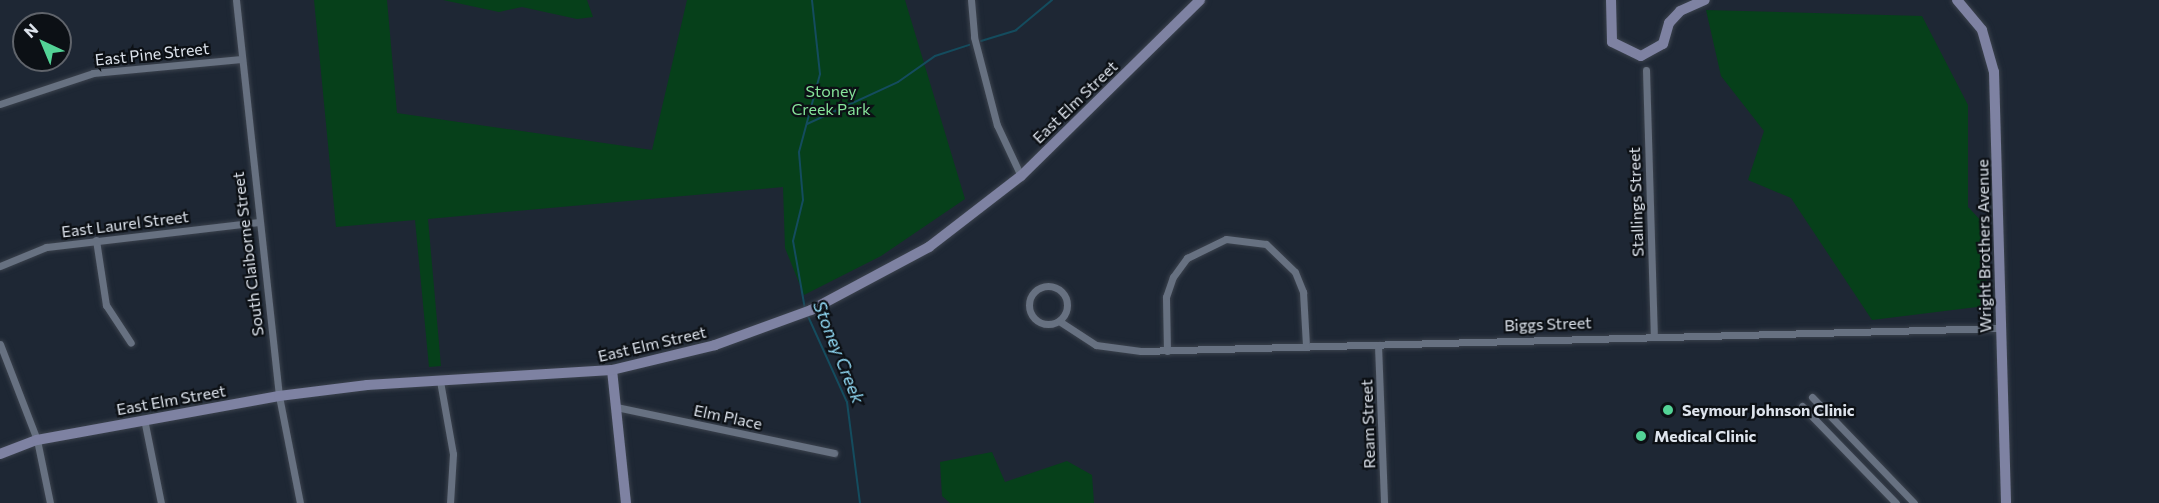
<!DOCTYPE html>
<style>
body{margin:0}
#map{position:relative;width:2159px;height:503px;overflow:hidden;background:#1e2734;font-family:Commissioner,sans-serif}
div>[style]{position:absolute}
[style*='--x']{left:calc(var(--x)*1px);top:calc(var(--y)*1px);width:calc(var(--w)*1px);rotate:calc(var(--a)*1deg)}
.green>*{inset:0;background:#06401a}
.stream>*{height:2px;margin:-1px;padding:0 1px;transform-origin:1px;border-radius:1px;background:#144c5e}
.roads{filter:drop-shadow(0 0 2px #3b424d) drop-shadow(0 0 2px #3b424d)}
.street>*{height:7px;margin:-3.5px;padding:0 3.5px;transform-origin:3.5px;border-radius:3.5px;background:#677181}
.street>.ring{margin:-3.5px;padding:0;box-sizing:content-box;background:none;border:7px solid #677181;border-radius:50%}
.secondary>*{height:10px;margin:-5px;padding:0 5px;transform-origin:5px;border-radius:5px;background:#7e82a2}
.dots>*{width:16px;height:16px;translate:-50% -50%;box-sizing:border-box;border:3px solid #0c1015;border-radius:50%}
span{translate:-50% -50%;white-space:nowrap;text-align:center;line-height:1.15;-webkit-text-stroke:4.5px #0c1015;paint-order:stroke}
.street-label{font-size:16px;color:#dde3ec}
.park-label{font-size:16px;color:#86e39a}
.poi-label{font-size:16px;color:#dde3ec;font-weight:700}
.left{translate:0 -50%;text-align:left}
.water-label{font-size:18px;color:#92dbf7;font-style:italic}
.north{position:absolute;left:12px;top:12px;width:60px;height:60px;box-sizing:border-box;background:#0c1015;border:2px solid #60646b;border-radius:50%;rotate:316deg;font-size:16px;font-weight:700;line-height:24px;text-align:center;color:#dde3ec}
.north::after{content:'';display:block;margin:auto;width:21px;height:27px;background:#53d396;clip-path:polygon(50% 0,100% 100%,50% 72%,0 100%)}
</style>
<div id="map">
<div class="green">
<div style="clip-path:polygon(314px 0,387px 0,397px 113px,652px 150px,687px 0,905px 0,965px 199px,881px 256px,804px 295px,785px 248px,783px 187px,428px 219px,441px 366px,429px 367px,415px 220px,336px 227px)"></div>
<div style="clip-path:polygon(443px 0,587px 0,593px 17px,577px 19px,522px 7px,499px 12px)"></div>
<div style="clip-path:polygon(1706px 10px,1922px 16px,1968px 105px,1968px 207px,1989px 229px,1985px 306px,1872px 320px,1791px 198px,1748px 180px,1764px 131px,1721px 76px)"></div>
<div style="clip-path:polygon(992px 452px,1005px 482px,1067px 461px,1092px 475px,1094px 503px,950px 503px,942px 496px,940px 462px)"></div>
</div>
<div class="stream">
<div style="--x:981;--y:41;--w:37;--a:-17"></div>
<div style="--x:1016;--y:30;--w:47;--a:-39.8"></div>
<div style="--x:807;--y:124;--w:100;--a:-24.8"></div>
<div style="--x:898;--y:82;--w:45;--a:-35.1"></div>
<div style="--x:935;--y:56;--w:36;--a:-18"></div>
<div style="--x:805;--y:309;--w:69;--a:-100"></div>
<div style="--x:793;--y:241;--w:42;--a:-76.3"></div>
<div style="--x:803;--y:200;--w:48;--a:-94.8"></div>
<div style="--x:799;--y:152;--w:81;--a:-74.9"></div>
<div style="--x:820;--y:74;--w:74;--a:-96.2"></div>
<div style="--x:807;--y:314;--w:97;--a:65.6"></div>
<div style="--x:847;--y:402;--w:102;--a:82.7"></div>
</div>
<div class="roads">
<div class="street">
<div style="--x:236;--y:0;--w:398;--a:83.8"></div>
<div style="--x:279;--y:396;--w:109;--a:78.9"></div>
<div style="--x:971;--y:0;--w:37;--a:85"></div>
<div style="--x:974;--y:37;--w:91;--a:75.4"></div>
<div style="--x:997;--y:125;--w:56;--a:64.8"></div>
<div style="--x:1646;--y:70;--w:263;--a:88.3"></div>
<div style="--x:0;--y:104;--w:98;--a:-18.4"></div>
<div style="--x:93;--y:73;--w:149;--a:-5.4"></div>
<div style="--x:96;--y:240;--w:66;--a:81.3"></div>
<div style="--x:106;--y:305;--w:45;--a:56.7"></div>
<div style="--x:0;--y:266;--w:50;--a:-22.4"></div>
<div style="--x:46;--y:247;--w:213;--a:-6.7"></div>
<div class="ring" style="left:1029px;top:286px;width:31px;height:31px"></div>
<div style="--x:1059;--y:321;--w:44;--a:33"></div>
<div style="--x:1096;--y:345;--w:45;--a:7.6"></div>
<div style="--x:1141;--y:351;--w:859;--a:-1.53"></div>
<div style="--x:0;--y:344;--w:103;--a:68.9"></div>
<div style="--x:37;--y:440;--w:64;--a:78.3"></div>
<div style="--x:1378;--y:345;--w:158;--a:87.8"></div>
<div style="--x:1167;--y:351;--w:54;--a:-91.1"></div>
<div style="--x:1166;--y:297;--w:21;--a:-71"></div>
<div style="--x:1173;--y:277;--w:24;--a:-54"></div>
<div style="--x:1187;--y:258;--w:43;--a:-26"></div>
<div style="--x:1226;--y:239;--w:40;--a:7.1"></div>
<div style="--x:1266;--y:244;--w:40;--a:44"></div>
<div style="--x:1295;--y:272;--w:22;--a:68"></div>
<div style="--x:1303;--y:292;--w:54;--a:86.8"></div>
<div style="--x:440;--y:381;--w:74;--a:79.9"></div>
<div style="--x:453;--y:454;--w:49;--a:93.5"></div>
<div style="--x:1812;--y:397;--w:147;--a:46.1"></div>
<div style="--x:1802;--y:406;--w:135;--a:45.9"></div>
<div style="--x:616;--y:407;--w:223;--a:11.9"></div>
<div style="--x:144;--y:419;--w:86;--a:78.6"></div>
</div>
<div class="secondary">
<div style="--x:1611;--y:0;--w:42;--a:88.6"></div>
<div style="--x:1612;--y:42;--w:32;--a:26"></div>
<div style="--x:1641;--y:56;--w:25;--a:-29"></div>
<div style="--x:1663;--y:44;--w:22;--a:-74"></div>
<div style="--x:1669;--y:23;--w:16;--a:-47"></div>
<div style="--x:1680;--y:11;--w:27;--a:-24"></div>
<div style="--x:1957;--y:0;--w:39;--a:50"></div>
<div style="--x:1982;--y:30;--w:44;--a:74.1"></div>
<div style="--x:1994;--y:72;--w:431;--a:88.4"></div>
<div style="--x:612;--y:370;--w:134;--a:84"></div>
<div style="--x:0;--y:454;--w:40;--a:-21"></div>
<div style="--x:37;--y:440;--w:246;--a:-10.3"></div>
<div style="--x:279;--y:396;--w:89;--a:-7.1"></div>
<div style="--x:367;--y:385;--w:245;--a:-3.5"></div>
<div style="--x:612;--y:370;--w:106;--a:-13.6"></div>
<div style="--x:715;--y:345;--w:102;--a:-20"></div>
<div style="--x:811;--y:310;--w:134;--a:-28.1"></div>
<div style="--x:929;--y:247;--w:116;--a:-37.7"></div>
<div style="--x:1021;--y:176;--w:251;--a:-44.5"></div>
</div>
</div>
<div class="dots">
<div style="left:1668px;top:410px;background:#53d396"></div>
<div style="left:1641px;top:436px;background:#53d396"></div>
</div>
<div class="street-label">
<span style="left:152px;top:54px;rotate:-6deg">East Pine Street</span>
<span style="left:1075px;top:102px;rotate:-44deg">East Elm Street</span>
<span style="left:1636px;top:202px;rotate:-92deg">Stallings Street</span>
<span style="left:125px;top:224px;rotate:-7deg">East Laurel Street</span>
<span style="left:1984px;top:246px;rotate:-91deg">Wright Brothers Avenue</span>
<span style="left:248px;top:254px;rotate:-97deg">South Claiborne Street</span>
<span style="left:1548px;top:324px;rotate:-2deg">Biggs Street</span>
<span style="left:652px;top:344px;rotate:-13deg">East Elm Street</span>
<span style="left:171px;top:400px;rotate:-10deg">East Elm Street</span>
<span style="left:728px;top:417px;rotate:12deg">Elm Place</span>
<span style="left:1368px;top:424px;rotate:-92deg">Ream Street</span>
</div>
<div class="park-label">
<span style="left:831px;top:100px">Stoney<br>Creek Park</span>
</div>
<div class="poi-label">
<span class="left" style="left:1682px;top:410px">Seymour Johnson Clinic</span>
<span class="left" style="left:1654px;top:436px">Medical Clinic</span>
</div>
<div class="water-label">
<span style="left:839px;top:352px;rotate:68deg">Stoney Creek</span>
</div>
<div class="north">N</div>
</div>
